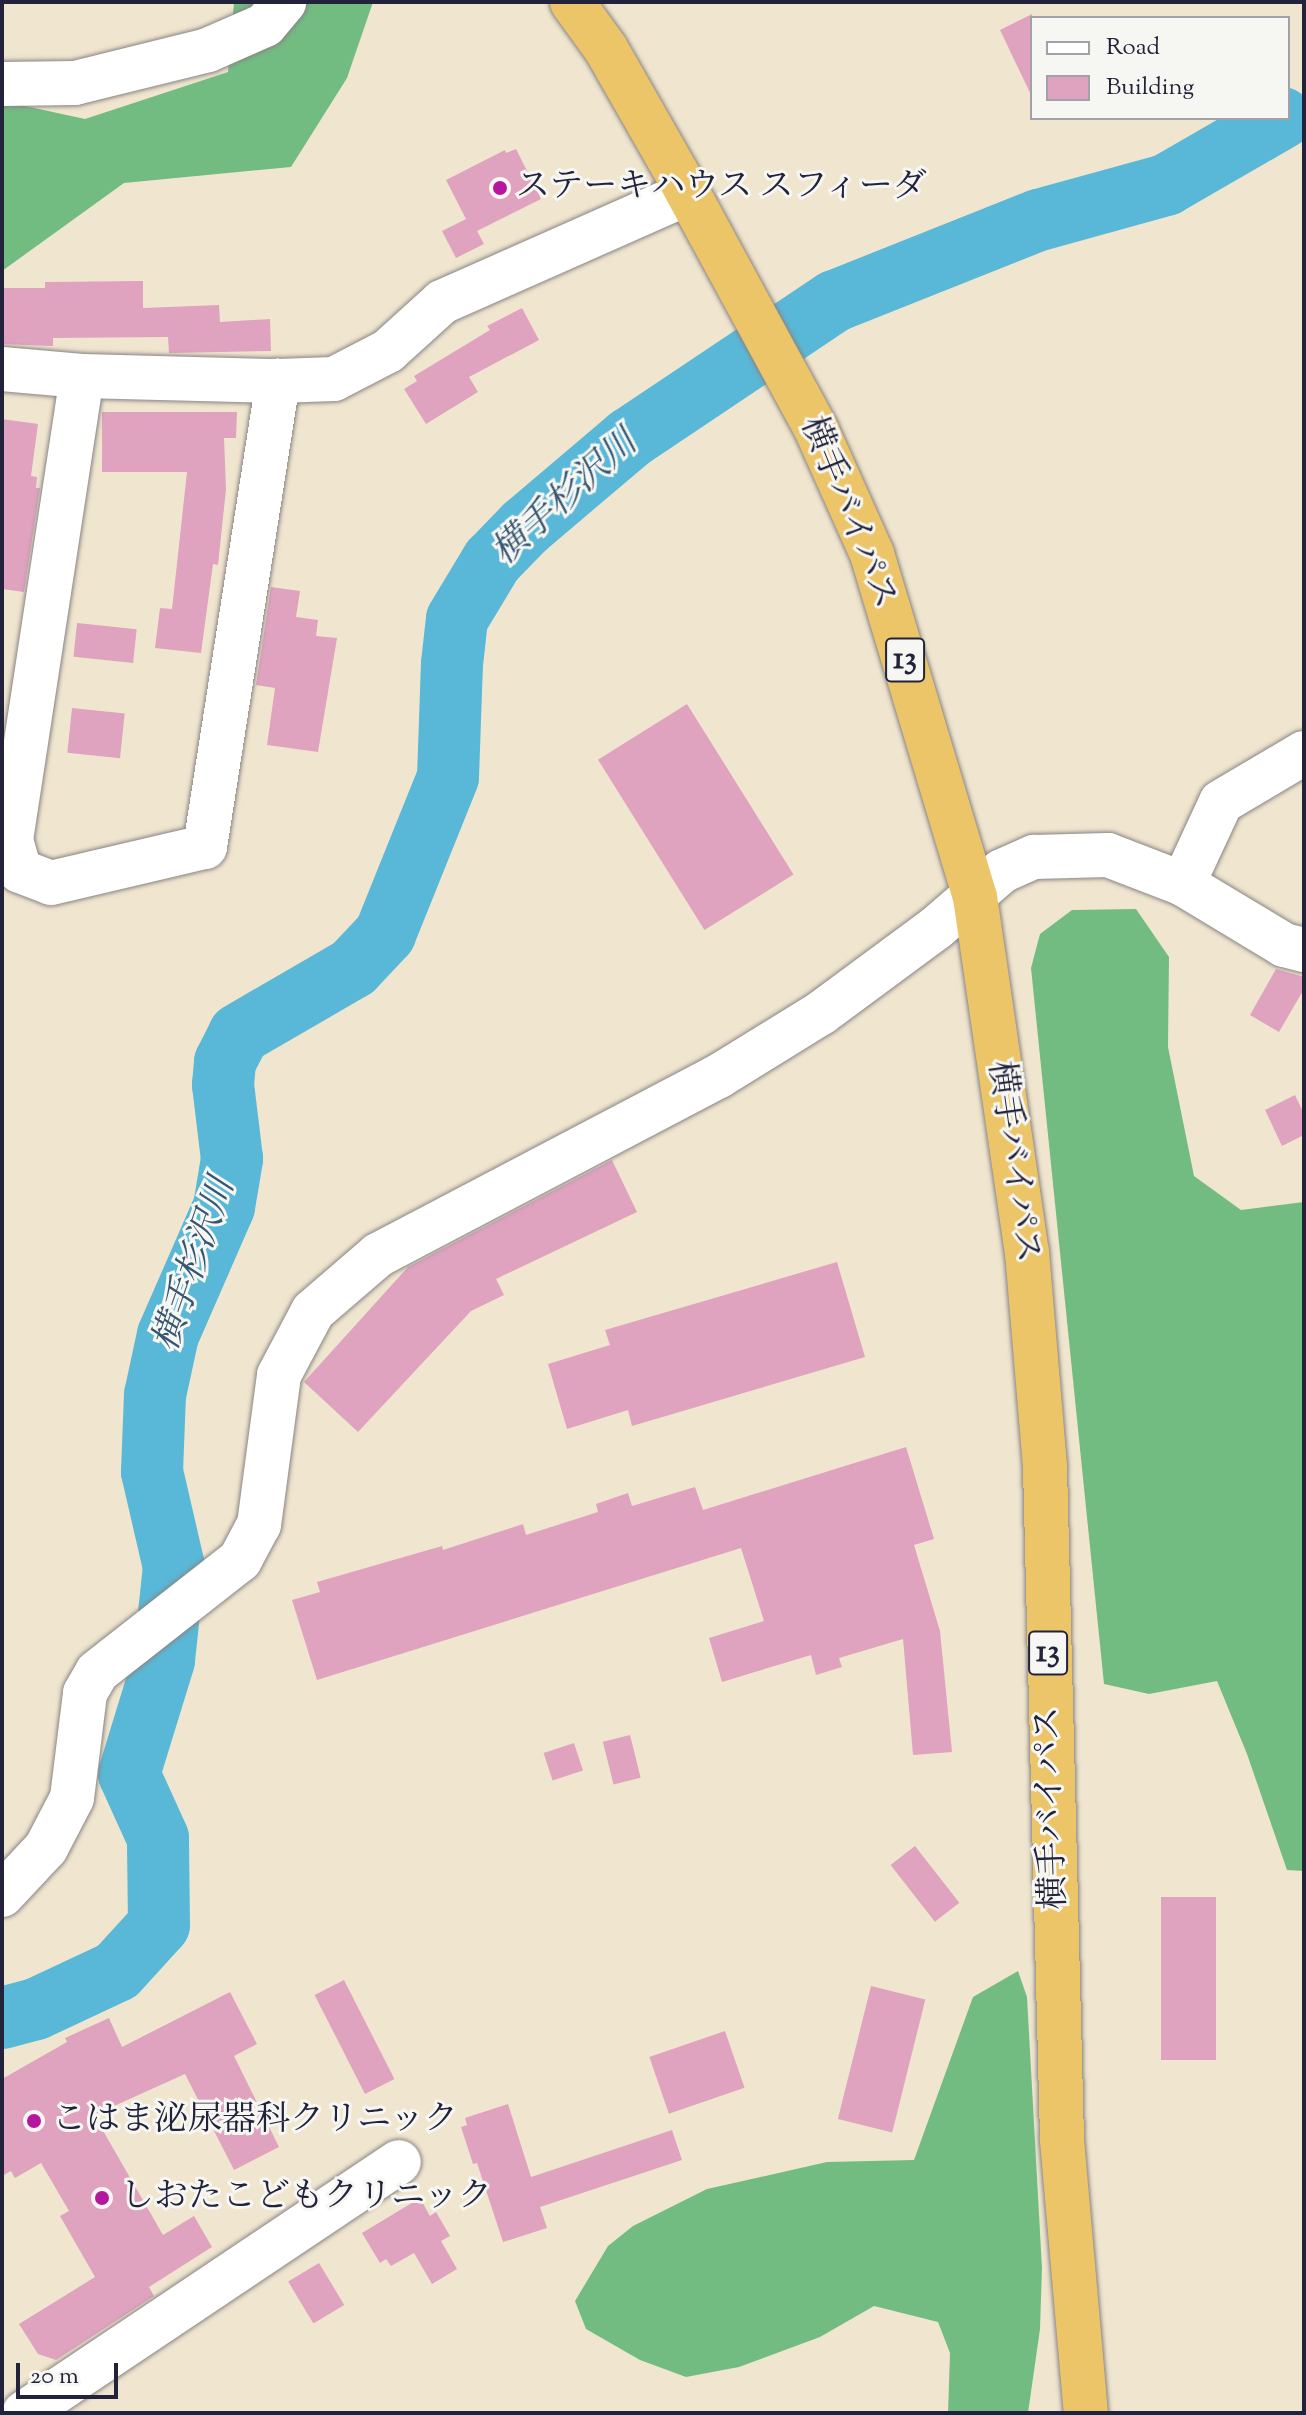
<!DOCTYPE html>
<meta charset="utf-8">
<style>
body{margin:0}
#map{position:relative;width:1306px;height:2415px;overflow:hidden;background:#f0e6cf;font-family:"Sorts Mill Goudy","Noto Serif JP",serif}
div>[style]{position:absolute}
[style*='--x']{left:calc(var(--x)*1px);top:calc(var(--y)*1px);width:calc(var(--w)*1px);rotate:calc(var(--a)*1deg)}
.forest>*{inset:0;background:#72bc82}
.river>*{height:62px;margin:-31px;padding:0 31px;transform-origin:31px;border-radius:31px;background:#59b8d7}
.building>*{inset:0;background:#dfa3bf;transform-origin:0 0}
.roads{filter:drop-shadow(0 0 2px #898485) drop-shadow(0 0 2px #898485)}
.minor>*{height:44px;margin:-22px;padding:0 22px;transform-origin:22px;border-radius:22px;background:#fff}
.highway>*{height:44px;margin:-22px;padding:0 22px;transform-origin:22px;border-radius:22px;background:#edc569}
.dots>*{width:22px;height:22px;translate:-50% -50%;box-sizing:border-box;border:4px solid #f6f6f2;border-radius:50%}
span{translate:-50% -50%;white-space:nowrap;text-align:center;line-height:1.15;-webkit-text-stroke:6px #f6f6f2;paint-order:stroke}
.shield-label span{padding:2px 6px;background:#f6f6f2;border:2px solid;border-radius:6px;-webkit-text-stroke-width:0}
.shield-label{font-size:32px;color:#22223b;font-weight:700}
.poi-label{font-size:34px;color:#22223b}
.left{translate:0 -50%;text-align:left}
.street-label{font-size:34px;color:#22223b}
.water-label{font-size:36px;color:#355672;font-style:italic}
.frame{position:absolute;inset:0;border:4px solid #22223b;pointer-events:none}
.legend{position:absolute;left:1030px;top:16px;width:260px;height:104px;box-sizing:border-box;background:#f6f6f2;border:2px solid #a1a1a9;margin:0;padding:10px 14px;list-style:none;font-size:24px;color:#22223b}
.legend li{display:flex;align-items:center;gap:16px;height:40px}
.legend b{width:40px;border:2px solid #a1a1a9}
.scale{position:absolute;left:16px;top:2363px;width:102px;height:36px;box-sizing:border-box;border:4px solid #22223b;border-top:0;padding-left:10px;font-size:24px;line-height:28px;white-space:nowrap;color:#22223b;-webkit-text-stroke:6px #f6f6f2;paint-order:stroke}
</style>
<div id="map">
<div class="forest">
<div style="clip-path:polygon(234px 2px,373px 2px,347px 78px,291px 167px,124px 183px,2px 271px,2px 101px,85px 119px,228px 72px)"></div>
<div style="clip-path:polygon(1136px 909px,1169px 957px,1168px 1047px,1194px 1176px,1241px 1210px,1304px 1202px,1304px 1871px,1287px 1870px,1247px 1754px,1217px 1681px,1149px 1694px,1104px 1684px,1031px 968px,1040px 934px,1072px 910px)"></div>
<div style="clip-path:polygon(1018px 1971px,1027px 1997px,1042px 2268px,1040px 2329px,1028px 2413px,948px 2413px,950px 2353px,938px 2322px,874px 2306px,820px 2337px,739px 2367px,686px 2377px,640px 2360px,586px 2329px,575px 2301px,608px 2246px,633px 2226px,707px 2189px,827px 2162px,914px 2160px,973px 1997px)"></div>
</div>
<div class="river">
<div style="--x:2;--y:2018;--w:35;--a:-15"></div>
<div style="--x:36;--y:2009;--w:89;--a:-25.1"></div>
<div style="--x:117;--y:1971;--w:62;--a:-47.6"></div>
<div style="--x:159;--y:1925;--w:87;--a:-90.7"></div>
<div style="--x:158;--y:1838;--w:70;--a:-114.4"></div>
<div style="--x:129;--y:1774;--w:119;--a:-72.9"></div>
<div style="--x:164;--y:1660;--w:94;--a:-83.9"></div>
<div style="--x:174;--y:1567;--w:98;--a:-103"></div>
<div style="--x:152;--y:1472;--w:77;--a:-87.8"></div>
<div style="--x:155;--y:1395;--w:61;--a:-77.8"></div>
<div style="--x:168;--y:1335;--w:140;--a:-66.4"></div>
<div style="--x:224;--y:1207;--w:49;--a:-80.5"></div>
<div style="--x:232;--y:1159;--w:75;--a:-96.9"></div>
<div style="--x:223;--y:1085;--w:23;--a:-85"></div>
<div style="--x:225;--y:1062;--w:31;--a:-63"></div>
<div style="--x:239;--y:1034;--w:132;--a:-30.1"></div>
<div style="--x:353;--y:968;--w:47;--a:-46.7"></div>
<div style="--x:385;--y:934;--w:169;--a:-68.1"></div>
<div style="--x:448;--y:777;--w:113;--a:-88"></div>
<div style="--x:452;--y:664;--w:45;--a:-83.7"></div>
<div style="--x:457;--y:619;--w:68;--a:-58.9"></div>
<div style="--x:492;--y:561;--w:47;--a:-45.9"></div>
<div style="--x:525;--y:527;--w:138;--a:-40.3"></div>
<div style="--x:630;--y:438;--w:247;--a:-33.8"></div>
<div style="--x:835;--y:301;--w:219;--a:-21.7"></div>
<div style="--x:1039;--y:220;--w:132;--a:-15.4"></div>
<div style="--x:1166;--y:185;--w:134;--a:-30"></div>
</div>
<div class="building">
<div style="clip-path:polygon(1032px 14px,1032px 97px,1000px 30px)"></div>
<div style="clip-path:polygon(516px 149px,541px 199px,477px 231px,484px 244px,456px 258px,442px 231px,466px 219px,446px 180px,505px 150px,506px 153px)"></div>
<div style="clip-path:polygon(143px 281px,143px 308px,219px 305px,220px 322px,270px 319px,271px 351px,169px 353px,168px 337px,53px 338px,53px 346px,2px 344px,2px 288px,45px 288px,45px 282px)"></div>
<div style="clip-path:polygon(522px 308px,539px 340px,469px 377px,478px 392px,426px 424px,404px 389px,417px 381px,414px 376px,490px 330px,487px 326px)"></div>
<div style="clip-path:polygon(102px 412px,237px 412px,236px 438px,224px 438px,226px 489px,218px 565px,213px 564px,201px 653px,155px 648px,160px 608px,172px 609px,187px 472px,102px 472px)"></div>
<div style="clip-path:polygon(2px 419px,38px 424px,31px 476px,37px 477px,36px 488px,40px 488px,24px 592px,2px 589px)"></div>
<div style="clip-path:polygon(271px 587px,300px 591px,296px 617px,318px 620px,316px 636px,337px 638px,318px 752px,267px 745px,275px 688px,256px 685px)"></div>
<div style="left:77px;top:623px;width:60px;height:34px;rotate:6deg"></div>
<div style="left:687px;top:704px;width:201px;height:105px;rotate:58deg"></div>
<div style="left:72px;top:708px;width:53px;height:45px;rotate:6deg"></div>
<div style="clip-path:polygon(1276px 969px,1304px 977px,1304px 989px,1279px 1032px,1250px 1015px)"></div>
<div style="clip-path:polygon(1295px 1095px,1304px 1114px,1304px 1135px,1282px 1146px,1265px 1110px)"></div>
<div style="clip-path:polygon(612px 1160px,637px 1212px,496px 1279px,504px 1295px,471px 1311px,358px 1432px,304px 1382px,408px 1267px)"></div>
<div style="clip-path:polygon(837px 1262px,865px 1357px,632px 1426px,628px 1410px,567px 1429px,548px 1364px,610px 1345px,605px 1330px)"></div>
<div style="clip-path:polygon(906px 1447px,934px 1539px,914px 1545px,940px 1631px,952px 1752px,913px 1755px,903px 1639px,839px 1658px,842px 1667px,816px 1675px,811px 1655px,722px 1682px,709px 1638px,764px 1621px,741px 1548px,317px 1680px,292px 1600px,320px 1592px,317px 1582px,442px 1546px,443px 1550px,523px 1524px,526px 1535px,598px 1512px,596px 1504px,628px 1493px,632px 1506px,695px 1487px,703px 1510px)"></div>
<div style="left:630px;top:1735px;width:44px;height:28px;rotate:76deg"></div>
<div style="left:574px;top:1743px;width:29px;height:32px;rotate:72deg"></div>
<div style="left:915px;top:1846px;width:72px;height:31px;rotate:52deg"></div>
<div style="left:1161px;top:1897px;width:55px;height:163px"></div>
<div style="left:344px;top:1980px;width:111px;height:33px;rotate:63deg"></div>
<div style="left:871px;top:1986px;width:56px;height:137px;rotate:14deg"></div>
<div style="clip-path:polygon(230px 1992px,257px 2044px,234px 2056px,279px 2147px,234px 2170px,185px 2074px,94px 2115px,163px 2235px,194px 2216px,212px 2247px,149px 2287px,154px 2296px,56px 2360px,38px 2354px,19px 2324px,95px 2277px,60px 2216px,69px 2211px,41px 2163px,15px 2178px,11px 2171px,2px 2176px,2px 2079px,67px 2042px,65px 2038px,109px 2018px,122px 2047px)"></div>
<div style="left:725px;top:2031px;width:60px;height:80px;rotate:71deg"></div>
<div style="clip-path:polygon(508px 2104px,531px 2177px,672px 2130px,682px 2160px,540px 2207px,547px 2228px,503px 2242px,477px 2163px,473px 2164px,461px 2127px,467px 2125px,465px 2118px)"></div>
<div style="clip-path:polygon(420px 2198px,430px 2216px,436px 2212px,450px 2236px,441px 2241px,457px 2269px,432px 2284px,414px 2253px,391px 2266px,386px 2259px,380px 2263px,362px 2233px)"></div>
<div style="left:319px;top:2263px;width:49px;height:36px;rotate:59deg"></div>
</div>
<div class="roads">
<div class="minor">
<div style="--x:2;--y:84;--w:73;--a:-0.8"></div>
<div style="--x:75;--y:83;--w:137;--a:-13.9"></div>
<div style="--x:208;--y:50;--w:62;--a:-23.7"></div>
<div style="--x:265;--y:25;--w:30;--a:-50"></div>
<div style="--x:2;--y:369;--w:80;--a:5"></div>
<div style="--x:82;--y:376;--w:196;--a:1.5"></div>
<div style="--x:82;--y:376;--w:469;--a:98.7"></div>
<div style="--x:11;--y:840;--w:32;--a:74"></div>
<div style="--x:20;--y:871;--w:33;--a:21"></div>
<div style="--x:51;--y:883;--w:158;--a:-13.2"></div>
<div style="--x:205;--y:847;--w:472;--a:-81.1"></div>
<div style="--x:278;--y:381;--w:56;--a:-2"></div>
<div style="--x:334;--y:379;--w:61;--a:-27.4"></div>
<div style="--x:388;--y:351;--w:73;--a:-42.2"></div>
<div style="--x:442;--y:302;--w:269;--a:-23.9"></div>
<div style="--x:1183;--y:884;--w:90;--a:-65.1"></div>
<div style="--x:1221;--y:802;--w:96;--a:-30.6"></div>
<div style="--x:2;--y:1895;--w:64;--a:-46.9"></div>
<div style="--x:46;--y:1848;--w:56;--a:-62.5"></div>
<div style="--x:72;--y:1798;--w:106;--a:-82.9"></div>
<div style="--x:85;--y:1693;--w:24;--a:-60"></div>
<div style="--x:97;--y:1672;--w:182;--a:-38.1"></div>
<div style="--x:240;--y:1560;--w:40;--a:-62"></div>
<div style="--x:259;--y:1525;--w:151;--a:-82.4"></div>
<div style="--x:279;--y:1375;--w:72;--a:-62"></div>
<div style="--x:313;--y:1311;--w:86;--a:-40.7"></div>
<div style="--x:378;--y:1255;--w:385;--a:-27.7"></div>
<div style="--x:719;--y:1076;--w:120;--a:-31.7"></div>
<div style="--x:821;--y:1013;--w:143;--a:-36.5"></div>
<div style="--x:936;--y:928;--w:87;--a:-40.8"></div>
<div style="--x:1002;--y:871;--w:35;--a:-24"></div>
<div style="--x:1034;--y:857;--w:74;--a:-1.5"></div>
<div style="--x:1108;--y:855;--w:80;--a:21.1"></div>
<div style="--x:1183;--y:884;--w:118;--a:31.1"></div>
<div style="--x:1284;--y:945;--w:21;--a:14"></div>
<div style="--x:24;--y:2413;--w:451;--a:-33.8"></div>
</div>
<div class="highway">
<div style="--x:572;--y:2;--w:58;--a:54.1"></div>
<div style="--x:606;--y:49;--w:166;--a:60.3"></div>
<div style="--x:688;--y:193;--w:271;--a:61.5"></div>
<div style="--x:817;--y:431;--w:135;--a:65.9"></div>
<div style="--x:872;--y:554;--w:358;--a:73.3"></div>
<div style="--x:975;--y:897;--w:359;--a:81.7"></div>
<div style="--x:1027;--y:1252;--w:216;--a:85.2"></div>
<div style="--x:1045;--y:1467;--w:673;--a:88.55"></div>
<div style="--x:1062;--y:2140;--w:274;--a:85"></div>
</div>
</div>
<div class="dots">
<div style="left:500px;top:188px;background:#b5179e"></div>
<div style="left:34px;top:2121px;background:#b5179e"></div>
<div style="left:102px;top:2198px;background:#b5179e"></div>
</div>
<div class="shield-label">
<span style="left:905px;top:660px">13</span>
<span style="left:1048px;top:1653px">13</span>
</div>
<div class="poi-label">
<span class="left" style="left:516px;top:188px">ステーキハウス スフィーダ</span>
<span class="left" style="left:52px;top:2121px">こはま泌尿器科クリニック</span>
<span class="left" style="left:120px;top:2198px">しおたこどもクリニック</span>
</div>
<div class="street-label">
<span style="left:848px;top:513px;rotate:68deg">横手バイパス</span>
<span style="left:1013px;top:1162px;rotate:82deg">横手バイパス</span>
<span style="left:1052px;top:1808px;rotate:-92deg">横手バイパス</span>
</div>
<div class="water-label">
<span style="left:566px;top:499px;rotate:-42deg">横手杉沢川</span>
<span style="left:196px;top:1265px;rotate:-71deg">横手杉沢川</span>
</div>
<div class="frame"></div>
<ul class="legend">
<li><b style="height:10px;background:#fff"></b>Road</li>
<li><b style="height:22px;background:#dfa3bf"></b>Building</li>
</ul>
<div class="scale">20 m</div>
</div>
